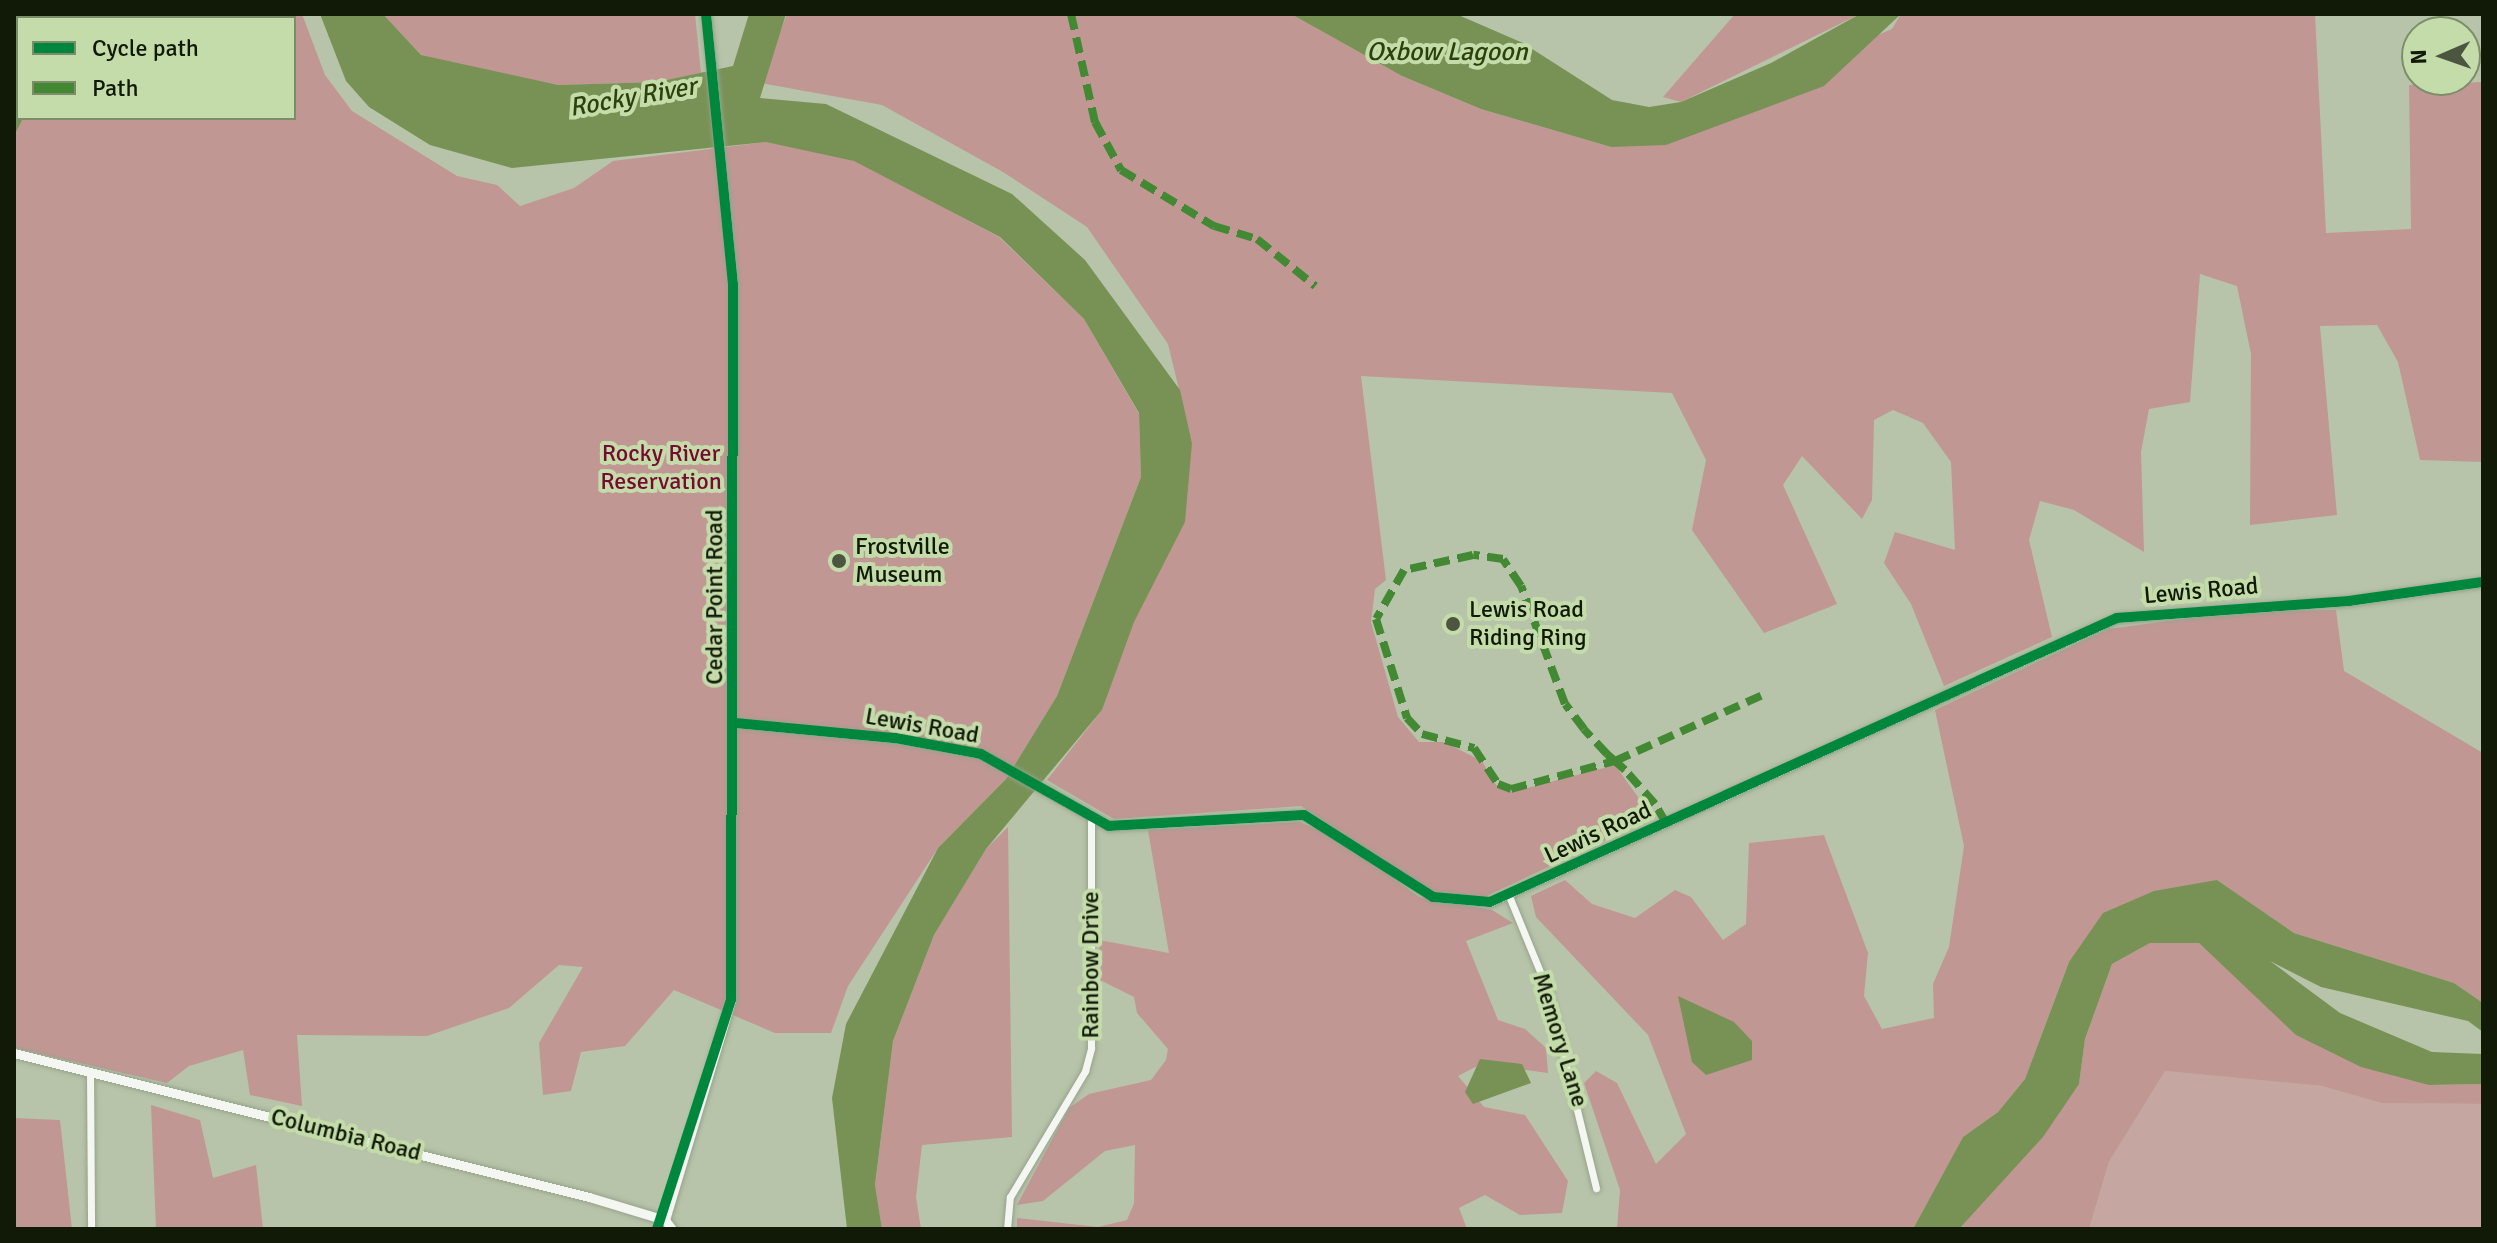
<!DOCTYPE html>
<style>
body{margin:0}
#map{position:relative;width:2497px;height:1243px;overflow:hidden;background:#b7c4a9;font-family:Signika,sans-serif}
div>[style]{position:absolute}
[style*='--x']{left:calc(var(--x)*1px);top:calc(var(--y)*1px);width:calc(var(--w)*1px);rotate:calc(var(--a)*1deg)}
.green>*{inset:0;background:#c5a6a0}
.forest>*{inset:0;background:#c19794}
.water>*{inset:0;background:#789256}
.roads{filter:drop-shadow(0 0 2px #98a28c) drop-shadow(0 0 2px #98a28c)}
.minor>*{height:7px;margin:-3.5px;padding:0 3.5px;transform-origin:3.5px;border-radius:3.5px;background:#f4f6f2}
.tertiary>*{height:9px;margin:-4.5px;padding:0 4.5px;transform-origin:4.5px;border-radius:4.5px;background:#f4f6f2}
.quiet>*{height:8px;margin-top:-4px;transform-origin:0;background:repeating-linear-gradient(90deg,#438934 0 16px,transparent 0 24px)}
.cycleway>*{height:10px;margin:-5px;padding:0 5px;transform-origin:5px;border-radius:5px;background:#00873e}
.dots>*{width:22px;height:22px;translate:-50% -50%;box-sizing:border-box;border:4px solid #c4dcaa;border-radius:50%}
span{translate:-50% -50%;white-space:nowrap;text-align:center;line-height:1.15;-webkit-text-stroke:8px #c4dcaa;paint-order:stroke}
.park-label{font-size:24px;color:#760b30}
.poi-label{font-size:24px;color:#111907}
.left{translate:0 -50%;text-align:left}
.street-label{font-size:24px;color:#111907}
.water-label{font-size:26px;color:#2d420b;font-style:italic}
.frame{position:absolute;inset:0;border:16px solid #111907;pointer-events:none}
.legend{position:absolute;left:16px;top:16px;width:280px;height:104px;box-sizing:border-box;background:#c4dcaa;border:2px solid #7c8e69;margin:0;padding:10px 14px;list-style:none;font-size:24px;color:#111907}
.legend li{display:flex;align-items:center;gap:16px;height:40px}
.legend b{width:40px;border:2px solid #7c8e69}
.north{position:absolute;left:2401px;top:16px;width:80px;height:80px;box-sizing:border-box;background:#c4dcaa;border:2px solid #7c8e69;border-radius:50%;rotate:268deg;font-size:22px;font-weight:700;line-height:32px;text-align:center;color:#111907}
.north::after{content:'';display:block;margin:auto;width:28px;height:36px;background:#4b5540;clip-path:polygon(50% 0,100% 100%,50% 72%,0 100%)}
</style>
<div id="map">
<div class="green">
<div style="clip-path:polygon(2165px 1071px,2322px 1086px,2381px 1103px,2483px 1104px,2483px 1229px,2089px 1229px,2109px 1162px)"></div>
</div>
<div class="forest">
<div style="clip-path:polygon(14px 14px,74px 14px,18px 18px,18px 118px,294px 118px,294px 18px,72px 18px,302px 14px,325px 75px,352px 111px,457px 176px,497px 185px,520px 206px,574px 188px,613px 161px,766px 142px,823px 143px,999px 237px,1084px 319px,1139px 414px,1141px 477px,1057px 696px,1006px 779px,938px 848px,848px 986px,831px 1033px,775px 1033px,674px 990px,625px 1046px,581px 1052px,571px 1091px,543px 1095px,539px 1043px,583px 967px,559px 965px,509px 1008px,427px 1036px,297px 1035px,302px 1106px,250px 1095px,243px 1050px,189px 1066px,167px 1083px,14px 1048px)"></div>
<div style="clip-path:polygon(383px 14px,695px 14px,701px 73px,657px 82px,558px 85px,486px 75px,421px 55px)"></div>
<div style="clip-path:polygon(787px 14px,1291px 14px,1402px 76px,1481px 109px,1611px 147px,1892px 29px,1901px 14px,2315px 14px,2326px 233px,2411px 229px,2409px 85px,2483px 82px,2483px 462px,2420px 460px,2398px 362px,2377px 325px,2320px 326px,2337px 515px,2250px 525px,2251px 354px,2237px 286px,2200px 274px,2190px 402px,2149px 409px,2141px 452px,2144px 552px,2074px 510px,2040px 501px,2029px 540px,2052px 637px,1944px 686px,1911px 604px,1884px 563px,1895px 532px,1955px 550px,1951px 462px,1923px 423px,1893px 410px,1874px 420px,1872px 500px,1862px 519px,1802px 456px,1783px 485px,1837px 604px,1764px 633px,1692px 530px,1706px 460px,1672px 393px,1361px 376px,1386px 580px,1375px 589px,1371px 622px,1398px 717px,1419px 742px,1444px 742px,1482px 761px,1496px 785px,1513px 792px,1615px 765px,1648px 811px,1636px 826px,1482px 898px,1428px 891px,1301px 806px,1114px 819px,1047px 780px,1102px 710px,1192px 443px,1168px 344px,1087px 227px,1003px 172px,882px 105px,760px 83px)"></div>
<div style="clip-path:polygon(1735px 14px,1860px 14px,1681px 102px,1663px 97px)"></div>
<div style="clip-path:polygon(2336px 610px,2344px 671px,2483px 753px,2483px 1003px,2454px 983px,2294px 933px,2217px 880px,2069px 962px,2025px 1079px,1998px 1112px,1963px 1137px,1913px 1229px,1617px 1229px,1620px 1190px,1584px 1083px,1596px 1071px,1617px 1083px,1656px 1164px,1686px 1134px,1648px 1035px,1536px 917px,1531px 896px,1565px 880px,1592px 904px,1635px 918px,1675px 890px,1691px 897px,1723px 940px,1746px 924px,1749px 843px,1824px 835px,1868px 953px,1864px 996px,1882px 1029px,1934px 1018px,1933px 984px,1949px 947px,1964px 846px,1935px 710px,2108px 629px,2244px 611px)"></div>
<div style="clip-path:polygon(1299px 822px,1336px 836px,1419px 897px,1492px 910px,1513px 923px,1466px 941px,1498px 1020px,1525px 1029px,1546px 1048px,1548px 1073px,1481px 1064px,1458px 1076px,1484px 1107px,1525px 1115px,1568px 1181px,1562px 1213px,1520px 1215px,1485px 1195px,1459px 1208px,1467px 1229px,1017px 1229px,1017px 1218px,1098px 1227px,1127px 1220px,1134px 1203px,1135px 1145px,1105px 1151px,1043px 1201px,1017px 1205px,1069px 1108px,1089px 1094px,1151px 1080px,1166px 1060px,1168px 1049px,1137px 1013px,1134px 997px,1100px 980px,1099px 940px,1169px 953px,1148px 830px)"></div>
<div style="clip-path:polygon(1008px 827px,1012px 1137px,922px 1145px,916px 1197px,921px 1229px,882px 1229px,875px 1186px,893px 1041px,934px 935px,986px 849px)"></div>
<div style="clip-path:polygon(2150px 943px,2199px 943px,2224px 966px,2429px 1085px,2483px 1084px,2483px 1104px,2381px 1103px,2322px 1086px,2165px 1071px,2109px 1162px,2089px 1229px,1959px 1229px,2079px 1084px,2085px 1039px,2112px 964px)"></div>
<div style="clip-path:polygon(151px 1105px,200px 1120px,213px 1178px,256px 1165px,263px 1229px,156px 1229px)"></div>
<div style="clip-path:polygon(14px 1118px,60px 1120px,72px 1229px,14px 1229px)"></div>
</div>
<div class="water">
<div style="clip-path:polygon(14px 14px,72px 14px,18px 18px,23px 118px,14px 136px)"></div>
<div style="clip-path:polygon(320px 14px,383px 14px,421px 55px,558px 85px,657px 82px,733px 66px,749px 14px,786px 14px,760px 98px,826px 104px,1012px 194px,1085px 260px,1180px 390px,1192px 443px,1185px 522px,1134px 622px,1102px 710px,986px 849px,934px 935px,893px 1041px,875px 1185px,882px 1229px,847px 1229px,832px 1098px,846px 1024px,938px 848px,1006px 779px,1057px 696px,1141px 477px,1139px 413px,1084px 319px,1000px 237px,854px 161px,766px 142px,512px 168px,430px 145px,369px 107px,346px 81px)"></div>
<div style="clip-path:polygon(1291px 14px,1456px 14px,1523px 43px,1612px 100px,1649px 107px,1681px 102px,1771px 63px,1860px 14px,1901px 14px,1824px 86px,1666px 145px,1611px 147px,1481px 109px,1402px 76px)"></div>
<div style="clip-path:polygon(2217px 880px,2294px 933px,2454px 983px,2483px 1003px,2483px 1032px,2468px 1021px,2321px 987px,2270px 961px,2340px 1013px,2432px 1052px,2483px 1054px,2483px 1084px,2429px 1085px,2361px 1067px,2296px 1035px,2199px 943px,2150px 943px,2112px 964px,2085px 1039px,2079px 1084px,2043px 1137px,1959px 1229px,1913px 1229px,1963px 1137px,1998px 1112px,2025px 1079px,2069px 962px,2103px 913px,2154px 891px)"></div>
<div style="clip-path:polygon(1678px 996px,1734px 1022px,1752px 1041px,1752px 1060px,1706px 1075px,1692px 1062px)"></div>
<div style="clip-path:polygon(1480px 1059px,1522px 1064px,1531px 1083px,1473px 1104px,1465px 1092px)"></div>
</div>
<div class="roads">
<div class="minor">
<div style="--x:1509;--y:896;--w:103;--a:67.7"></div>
<div style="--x:1548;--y:991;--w:203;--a:76.3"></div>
<div style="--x:90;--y:1071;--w:158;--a:89.6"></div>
<div style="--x:1007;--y:1229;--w:32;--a:-85"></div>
<div style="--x:1010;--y:1197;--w:147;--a:-59.2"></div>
<div style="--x:1085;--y:1071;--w:24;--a:-75"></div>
<div style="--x:1091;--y:1048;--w:226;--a:-90"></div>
</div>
<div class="tertiary">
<div style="--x:735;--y:723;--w:161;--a:5.4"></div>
<div style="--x:895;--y:738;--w:87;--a:10.5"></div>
<div style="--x:981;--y:754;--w:147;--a:29.4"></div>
<div style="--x:1109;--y:826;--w:195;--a:-3.2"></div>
<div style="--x:1304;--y:815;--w:153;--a:32.4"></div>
<div style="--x:1433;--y:897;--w:57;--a:5"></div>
<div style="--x:1490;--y:902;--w:688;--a:-24.37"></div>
<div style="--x:2117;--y:618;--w:233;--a:-4.2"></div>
<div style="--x:2349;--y:601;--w:135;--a:-8.1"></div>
<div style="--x:14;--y:1053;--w:593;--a:14.06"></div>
<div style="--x:589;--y:1197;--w:79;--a:16.8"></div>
<div style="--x:665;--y:1220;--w:11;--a:52"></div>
<div style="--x:665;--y:1220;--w:230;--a:-73.3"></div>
<div style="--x:731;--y:1000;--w:716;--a:-89.84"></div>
<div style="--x:733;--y:284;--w:271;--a:-95.7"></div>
</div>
</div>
<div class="quiet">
<div style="--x:1071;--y:14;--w:111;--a:77.5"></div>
<div style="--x:1095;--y:122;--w:55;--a:61.6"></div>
<div style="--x:1121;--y:170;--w:109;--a:31.1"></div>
<div style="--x:1214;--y:226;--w:45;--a:16.8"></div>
<div style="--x:1257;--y:239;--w:75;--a:39"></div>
<div style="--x:1666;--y:823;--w:22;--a:-120"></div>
<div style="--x:1655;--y:804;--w:45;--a:-131.4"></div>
<div style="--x:1625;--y:770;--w:13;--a:-138"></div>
<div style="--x:1615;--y:761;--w:11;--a:-139"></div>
<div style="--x:1607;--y:754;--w:34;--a:-133"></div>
<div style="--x:1584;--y:729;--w:31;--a:-127"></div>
<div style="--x:1565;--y:704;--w:126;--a:-110.4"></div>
<div style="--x:1521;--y:586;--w:32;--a:-124"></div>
<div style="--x:1503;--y:559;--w:30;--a:-172"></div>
<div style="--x:1473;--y:555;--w:71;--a:167.7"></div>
<div style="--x:1404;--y:570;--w:56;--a:119.7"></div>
<div style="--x:1376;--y:619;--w:104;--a:72.6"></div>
<div style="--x:1407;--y:718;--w:22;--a:47"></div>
<div style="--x:1422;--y:734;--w:54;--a:15.1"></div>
<div style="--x:1474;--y:748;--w:43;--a:56.3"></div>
<div style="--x:1498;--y:784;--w:14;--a:21"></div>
<div style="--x:1511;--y:789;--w:108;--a:-15.1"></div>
<div style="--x:1615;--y:761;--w:167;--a:-24.1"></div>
</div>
<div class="cycleway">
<div style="--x:735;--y:723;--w:161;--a:5.4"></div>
<div style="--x:895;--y:738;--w:87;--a:10.5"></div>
<div style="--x:981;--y:754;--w:147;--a:29.4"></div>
<div style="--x:1109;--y:826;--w:195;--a:-3.2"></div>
<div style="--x:1304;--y:815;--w:153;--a:32.4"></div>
<div style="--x:1433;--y:897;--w:57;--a:5"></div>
<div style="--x:1490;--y:902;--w:688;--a:-24.37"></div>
<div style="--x:2117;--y:618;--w:233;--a:-4.2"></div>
<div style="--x:2349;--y:601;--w:135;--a:-8.1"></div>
<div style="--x:657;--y:1229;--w:241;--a:-72.1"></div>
<div style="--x:731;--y:1000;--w:716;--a:-89.84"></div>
<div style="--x:733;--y:284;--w:271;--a:-95.7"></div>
</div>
<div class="dots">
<div style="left:839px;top:561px;background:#4b5540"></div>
<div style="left:1453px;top:624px;background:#4b5540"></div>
</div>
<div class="park-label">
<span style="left:661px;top:468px">Rocky River<br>Reservation</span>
</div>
<div class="poi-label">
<span class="left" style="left:855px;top:561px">Frostville<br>Museum</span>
<span class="left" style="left:1469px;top:624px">Lewis Road<br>Riding Ring</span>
</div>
<div class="street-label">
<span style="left:2201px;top:591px;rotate:-5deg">Lewis Road</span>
<span style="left:715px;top:597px;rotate:-90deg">Cedar Point Road</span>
<span style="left:922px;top:726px;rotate:10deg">Lewis Road</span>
<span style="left:1598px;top:833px;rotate:-25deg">Lewis Road</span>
<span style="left:1091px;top:965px;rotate:-90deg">Rainbow Drive</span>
<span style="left:1560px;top:1040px;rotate:73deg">Memory Lane</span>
<span style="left:346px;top:1135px;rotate:14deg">Columbia Road</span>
</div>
<div class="water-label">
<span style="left:1447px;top:53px">Oxbow Lagoon</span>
<span style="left:633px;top:98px;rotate:-10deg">Rocky River</span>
</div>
<div class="frame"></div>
<ul class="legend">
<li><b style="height:10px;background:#00873e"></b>Cycle path</li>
<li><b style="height:10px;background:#438934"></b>Path</li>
</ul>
<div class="north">N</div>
</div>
